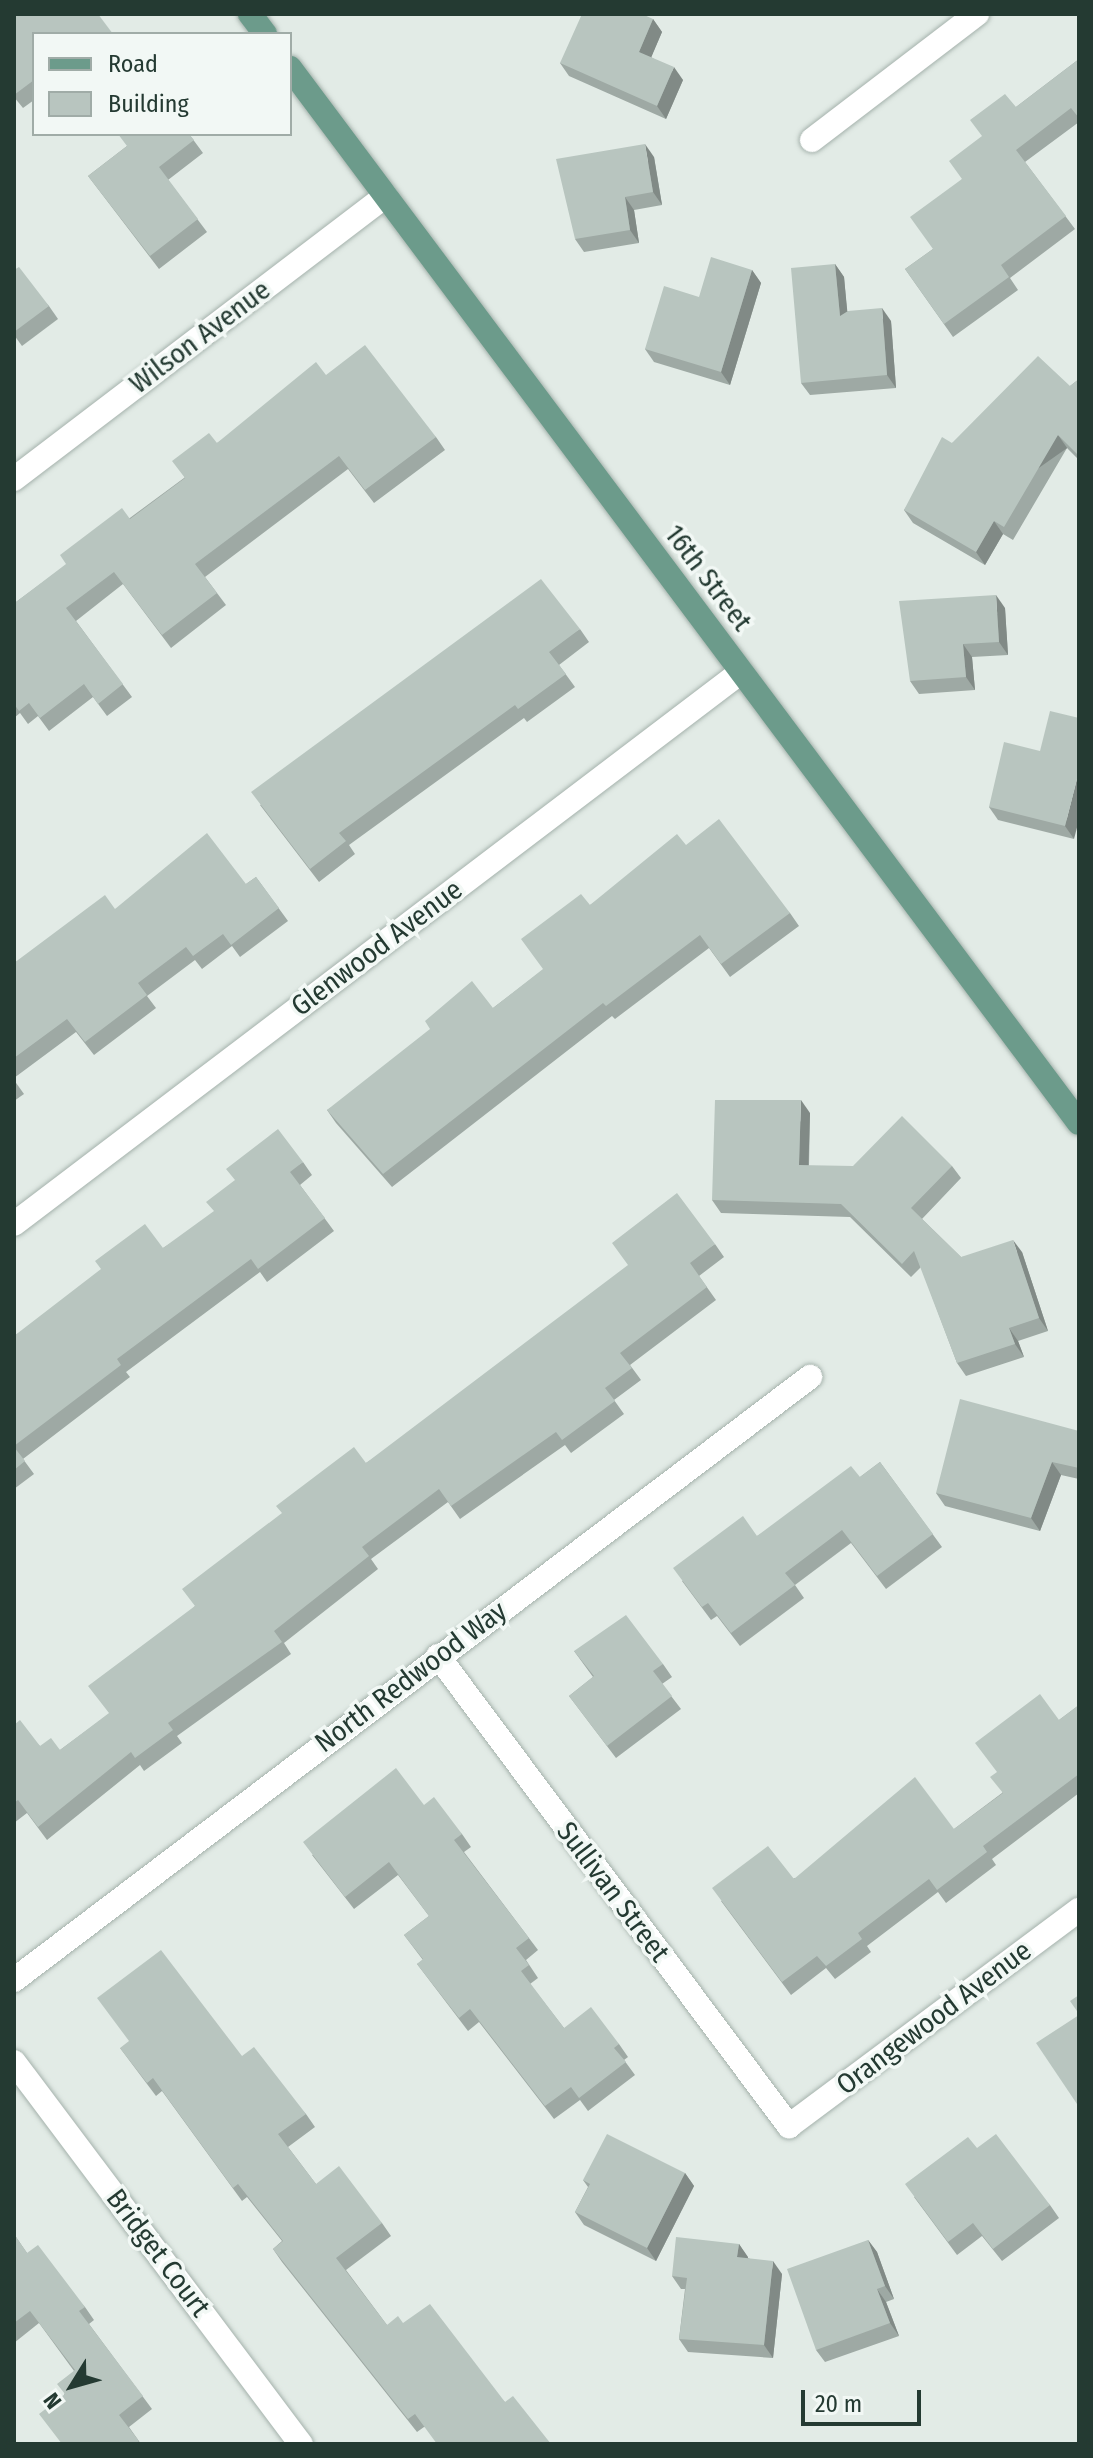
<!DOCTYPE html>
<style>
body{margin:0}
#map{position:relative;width:1093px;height:2458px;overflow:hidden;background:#e2ebe6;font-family:"Fira Sans Condensed",sans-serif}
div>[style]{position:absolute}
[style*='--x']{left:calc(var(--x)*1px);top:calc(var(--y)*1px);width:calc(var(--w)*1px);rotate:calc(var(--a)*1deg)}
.roads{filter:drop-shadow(0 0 2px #a5b2ac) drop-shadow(0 0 2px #a5b2ac)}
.minor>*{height:24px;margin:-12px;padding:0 12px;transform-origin:12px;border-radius:12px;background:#fff}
.major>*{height:24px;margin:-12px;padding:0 12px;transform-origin:12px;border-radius:12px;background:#6c9b8b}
.wall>*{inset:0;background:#9ea9a4}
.shaded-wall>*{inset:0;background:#818a86;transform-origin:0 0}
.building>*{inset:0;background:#b8c5bf}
span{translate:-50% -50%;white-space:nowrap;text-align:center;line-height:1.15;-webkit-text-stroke:7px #f2f8f5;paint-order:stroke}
.street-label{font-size:28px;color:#243a32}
.frame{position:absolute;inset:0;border:16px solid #243a32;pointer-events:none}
.legend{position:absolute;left:32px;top:32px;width:260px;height:104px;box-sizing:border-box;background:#f2f8f5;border:2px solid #a0aca7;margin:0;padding:10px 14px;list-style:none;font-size:24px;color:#243a32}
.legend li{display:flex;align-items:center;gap:16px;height:40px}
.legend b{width:40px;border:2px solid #a0aca7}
.north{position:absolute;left:32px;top:2346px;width:80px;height:80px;-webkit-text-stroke:6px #f2f8f5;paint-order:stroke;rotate:233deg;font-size:22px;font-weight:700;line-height:32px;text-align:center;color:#243a32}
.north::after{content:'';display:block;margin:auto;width:28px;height:36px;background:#243a32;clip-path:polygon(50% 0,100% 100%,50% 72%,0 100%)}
.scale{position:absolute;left:801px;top:2390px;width:120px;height:36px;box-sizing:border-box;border:4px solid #243a32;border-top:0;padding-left:10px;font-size:24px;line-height:28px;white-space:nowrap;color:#243a32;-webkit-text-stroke:6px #f2f8f5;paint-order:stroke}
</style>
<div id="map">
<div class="roads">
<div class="minor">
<div style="--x:812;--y:140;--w:208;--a:-37.4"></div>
<div style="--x:14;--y:479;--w:467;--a:-37.3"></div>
<div style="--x:14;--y:1224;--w:913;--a:-37.21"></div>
<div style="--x:438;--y:1656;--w:587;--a:53.25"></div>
<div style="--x:789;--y:2126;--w:362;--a:-36.7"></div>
<div style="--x:14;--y:1980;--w:999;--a:-37.15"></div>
<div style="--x:14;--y:2062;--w:478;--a:53.1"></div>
</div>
<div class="major">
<div style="--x:250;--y:14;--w:25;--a:53"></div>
<div style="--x:290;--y:68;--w:1317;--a:53.21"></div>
</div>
</div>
<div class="wall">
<div style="clip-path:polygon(14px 14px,34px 34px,34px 100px,23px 108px,14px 97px)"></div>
<div style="clip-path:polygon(653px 19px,662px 32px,651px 57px,683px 80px,666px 119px,569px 76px,560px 63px)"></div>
<div style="clip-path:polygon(1079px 59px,1079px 122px,1025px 162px,1075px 229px,1010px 278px,1018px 290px,953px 337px,905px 269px,933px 249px,962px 179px,982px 137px,1016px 107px)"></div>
<div style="clip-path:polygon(189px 134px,203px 153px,168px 180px,207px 232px,159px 269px,88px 176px,127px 146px)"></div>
<div style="clip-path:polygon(654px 157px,662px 205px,634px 210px,639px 243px,584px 252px,575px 239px)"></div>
<div style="clip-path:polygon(835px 264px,844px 277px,847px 311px,891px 321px,896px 388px,810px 395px,801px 383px)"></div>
<div style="clip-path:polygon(14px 270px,49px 306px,58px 319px,22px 346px,14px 335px)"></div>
<div style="clip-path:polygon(752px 270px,761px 283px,730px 385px,654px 362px,645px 349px)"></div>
<div style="clip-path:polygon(326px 375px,436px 437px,445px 450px,374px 503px,348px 469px,205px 577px,226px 605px,171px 648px,123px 584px,76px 621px,132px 697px,107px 716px,93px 697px,49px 731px,38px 716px,28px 724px,20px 713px,14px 718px,14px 598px,16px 602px,184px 478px,217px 443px)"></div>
<div style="clip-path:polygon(1079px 379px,1079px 460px,1067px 448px,1013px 540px,1003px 534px,985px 565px,913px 523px,904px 510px,952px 443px,1070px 386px)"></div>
<div style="clip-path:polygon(1005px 608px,1008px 655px,972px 657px,975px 690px,919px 694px,910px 681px)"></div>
<div style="clip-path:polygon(580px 629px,589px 642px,559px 665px,575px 687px,527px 722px,524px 718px,349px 845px,355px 854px,319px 882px,260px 805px)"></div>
<div style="clip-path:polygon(1040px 751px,1074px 839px,998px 820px,989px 807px)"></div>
<div style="clip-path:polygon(686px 845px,790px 913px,799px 926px,730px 977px,709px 948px,615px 1019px,612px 1016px,392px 1187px,336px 1123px,327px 1110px,493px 1008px,543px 970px,590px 905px)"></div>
<div style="clip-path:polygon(256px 877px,288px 921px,240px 957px,232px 946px,202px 969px,195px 960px,147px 996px,156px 1008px,94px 1055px,76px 1032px,14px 1078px,14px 963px,115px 909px,246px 884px)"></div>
<div style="clip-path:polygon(14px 1080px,24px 1094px,14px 1101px)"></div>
<div style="clip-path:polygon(810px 1113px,809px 1166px,952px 1166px,961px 1178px,922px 1219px,961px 1257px,1022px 1252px,1048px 1331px,1018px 1341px,1024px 1357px,966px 1376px,957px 1363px,921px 1267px,911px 1277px,850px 1217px,721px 1213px,712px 1200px)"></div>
<div style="clip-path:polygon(303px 1162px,312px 1175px,300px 1185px,334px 1231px,267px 1282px,260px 1272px,126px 1372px,130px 1377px,23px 1459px,34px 1474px,14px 1489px,14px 1336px,163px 1248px)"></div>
<div style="clip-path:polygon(715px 1244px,724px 1257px,699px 1276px,716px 1300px,630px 1365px,641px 1380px,614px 1400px,624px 1414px,571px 1453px,565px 1445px,460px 1519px,448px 1502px,371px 1559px,378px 1569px,284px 1643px,291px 1654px,177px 1736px,182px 1743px,144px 1771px,140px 1765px,47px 1840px,27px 1813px,14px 1823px,14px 1725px,40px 1746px,60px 1750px,109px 1714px,195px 1606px,366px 1463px)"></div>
<div style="clip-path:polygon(1079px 1431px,1079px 1479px,1061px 1475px,1040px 1531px,945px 1506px,936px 1493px)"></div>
<div style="clip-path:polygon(880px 1462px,942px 1547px,886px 1589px,851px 1543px,795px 1585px,804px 1598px,740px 1646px,717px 1616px,711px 1620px,682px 1581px,757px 1536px,860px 1477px)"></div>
<div style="clip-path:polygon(574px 1651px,663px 1664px,672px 1677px,662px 1684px,681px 1709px,616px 1758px,569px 1696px,593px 1677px)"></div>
<div style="clip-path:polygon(1079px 1705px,1079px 1793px,992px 1859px,996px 1865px,946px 1903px,938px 1892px,867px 1946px,871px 1952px,835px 1979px,826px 1968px,791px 1995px,721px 1901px,954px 1829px,1002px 1793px,1059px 1720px)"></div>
<div style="clip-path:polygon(424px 1805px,462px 1834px,471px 1847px,464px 1852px,538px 1950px,526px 1960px,538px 1978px,530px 1984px,564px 2028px,619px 2044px,628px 2057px,624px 2060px,635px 2075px,588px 2111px,580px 2100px,554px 2119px,479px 2022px,468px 2031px,417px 1964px,423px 1960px,404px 1935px,429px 1916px,398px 1875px,354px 1909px,312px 1855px)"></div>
<div style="clip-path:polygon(120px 2048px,242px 2056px,306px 2114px,315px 2127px,288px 2147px,316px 2184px,382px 2223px,391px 2236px,346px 2270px,387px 2325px,403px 2323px,505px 2402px,551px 2444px,424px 2427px,417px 2432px,282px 2262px,273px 2249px,282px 2241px,247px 2197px,242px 2201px,162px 2091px,156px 2096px)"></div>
<div style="clip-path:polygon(977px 2148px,1050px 2205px,1059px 2218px,1002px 2261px,982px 2236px,957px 2255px,914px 2197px)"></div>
<div style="clip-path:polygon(685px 2173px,694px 2186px,656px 2261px,584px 2225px,575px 2212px,588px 2187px,583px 2180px)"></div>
<div style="clip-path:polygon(14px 2234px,27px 2253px,85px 2307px,94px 2320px,89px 2324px,152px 2409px,129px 2427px,141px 2444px,61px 2444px,64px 2395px,74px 2371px,39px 2323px,14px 2343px)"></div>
<div style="clip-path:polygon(868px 2240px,877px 2252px,894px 2299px,886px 2302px,899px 2336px,825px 2362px,816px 2350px)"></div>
<div style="clip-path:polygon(739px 2244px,748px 2258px,782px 2274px,773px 2358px,688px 2352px,679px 2339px,685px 2289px,681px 2289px,672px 2276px)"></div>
</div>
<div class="shaded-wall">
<div style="clip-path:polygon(653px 19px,662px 32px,648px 65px,639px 52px)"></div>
<div style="clip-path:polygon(674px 67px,683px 80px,666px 119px,657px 106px)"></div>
<div style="clip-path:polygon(645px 144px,654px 157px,662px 205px,653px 192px)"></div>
<div style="clip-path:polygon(625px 197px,634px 210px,639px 243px,630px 230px)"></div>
<div style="clip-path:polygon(835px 264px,844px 277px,849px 329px,840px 316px)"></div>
<div style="clip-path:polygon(752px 270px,761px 283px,730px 385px,721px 372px)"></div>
<div style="clip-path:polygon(882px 308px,891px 321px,896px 388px,887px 375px)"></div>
<div style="left:1058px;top:435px;width:16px;height:107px;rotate:55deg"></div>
<div style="clip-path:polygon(994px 521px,1003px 534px,985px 565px,976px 552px)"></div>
<div style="clip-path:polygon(996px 595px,1005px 608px,1008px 655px,999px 642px)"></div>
<div style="clip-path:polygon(963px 644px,972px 657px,975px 690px,966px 677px)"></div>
<div style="clip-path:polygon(1079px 771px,1079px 820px,1074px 839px,1065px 826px)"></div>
<div style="clip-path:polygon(801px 1100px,810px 1113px,808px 1178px,799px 1165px)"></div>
<div style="clip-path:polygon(1013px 1240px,1022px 1252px,1048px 1331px,1039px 1318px)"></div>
<div style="clip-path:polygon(1009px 1328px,1018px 1341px,1024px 1357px,1015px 1344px)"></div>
<div style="clip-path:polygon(1052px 1462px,1061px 1475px,1040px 1531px,1031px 1518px)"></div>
<div style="clip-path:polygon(685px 2173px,694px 2186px,656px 2261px,647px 2248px)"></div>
<div style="clip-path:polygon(868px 2240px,877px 2252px,894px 2299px,885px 2286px)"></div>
<div style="clip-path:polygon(739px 2244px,748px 2257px,746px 2269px,737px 2257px)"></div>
<div style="clip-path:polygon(773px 2261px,782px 2274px,773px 2358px,764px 2345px)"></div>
<div style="clip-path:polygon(877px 2289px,886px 2302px,899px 2336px,890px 2323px)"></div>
</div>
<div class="building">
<div style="clip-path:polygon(14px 14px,98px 14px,113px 34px,34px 34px,34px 80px,14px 95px)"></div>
<div style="clip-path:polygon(582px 14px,642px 14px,653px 19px,639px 52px,674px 67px,657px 106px,560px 63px)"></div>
<div style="clip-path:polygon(1079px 59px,1079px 118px,1071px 108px,1016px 150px,1066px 216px,1001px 265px,1009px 277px,944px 324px,905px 269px,933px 249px,910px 217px,962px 179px,949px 161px,982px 136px,970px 120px,1005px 94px,1016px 107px)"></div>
<div style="clip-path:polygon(118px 134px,189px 134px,194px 140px,159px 167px,198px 219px,150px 256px,88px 176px,127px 146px)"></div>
<div style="clip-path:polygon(645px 144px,653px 192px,625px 197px,630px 230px,575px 239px,556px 159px)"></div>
<div style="clip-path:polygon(711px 257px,752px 270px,721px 372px,645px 349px,664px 286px,699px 297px)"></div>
<div style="clip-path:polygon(835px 264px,840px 316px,848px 311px,882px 308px,887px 375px,801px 383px,791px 268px)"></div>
<div style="clip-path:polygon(19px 267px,49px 306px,14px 332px,14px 270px)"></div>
<div style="clip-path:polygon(365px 345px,436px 437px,365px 490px,339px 456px,195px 564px,217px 593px,162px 635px,114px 572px,66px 608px,123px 684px,98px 704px,84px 684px,40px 718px,29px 703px,19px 711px,14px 704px,14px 598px,16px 602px,66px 564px,60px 555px,122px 508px,130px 519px,185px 478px,172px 461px,209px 433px,217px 443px,316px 362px,326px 375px)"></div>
<div style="clip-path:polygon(1038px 356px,1070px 386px,1079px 379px,1079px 456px,1058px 435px,1004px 527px,994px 521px,976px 552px,904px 510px,942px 437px,952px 443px)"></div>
<div style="clip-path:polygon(541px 579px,580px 629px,549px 652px,566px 674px,518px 709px,515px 705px,339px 833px,346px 841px,310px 869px,251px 792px)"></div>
<div style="clip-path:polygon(996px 595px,999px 642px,963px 644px,966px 677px,910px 681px,899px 601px)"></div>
<div style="clip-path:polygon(1050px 711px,1079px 718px,1079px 771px,1065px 826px,989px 807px,1004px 742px,1040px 751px)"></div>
<div style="clip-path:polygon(719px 819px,790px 913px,721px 964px,700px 935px,606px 1006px,603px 1003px,383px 1174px,327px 1110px,430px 1029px,425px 1021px,472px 981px,493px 1008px,543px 969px,521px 939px,581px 894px,590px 905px,677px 834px,686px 845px)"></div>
<div style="clip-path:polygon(207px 833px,246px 884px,256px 877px,279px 908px,231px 945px,223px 934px,193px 956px,186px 947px,138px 983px,147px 995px,85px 1042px,67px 1019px,14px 1058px,14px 963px,105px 895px,115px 909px)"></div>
<div style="clip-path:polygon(715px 1100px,801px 1100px,799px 1165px,853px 1166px,902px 1116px,952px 1166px,911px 1208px,961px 1257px,1013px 1240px,1039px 1318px,1009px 1328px,1015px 1344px,957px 1363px,914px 1251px,902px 1264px,841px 1204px,712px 1200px)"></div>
<div style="clip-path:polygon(278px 1129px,303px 1162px,290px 1172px,325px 1218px,258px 1269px,251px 1259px,117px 1359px,121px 1365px,14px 1446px,14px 1336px,101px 1269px,95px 1261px,145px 1224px,163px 1248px,214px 1211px,206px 1202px,235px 1180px,226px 1169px)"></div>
<div style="clip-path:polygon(677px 1193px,715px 1244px,690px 1263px,707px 1287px,620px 1353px,632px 1368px,605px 1388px,615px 1401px,562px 1440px,556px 1432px,451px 1506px,439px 1489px,362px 1547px,369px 1556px,274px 1631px,282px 1642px,168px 1723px,173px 1730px,135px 1758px,131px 1752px,38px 1827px,18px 1800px,14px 1803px,14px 1725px,20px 1720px,40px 1746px,51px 1738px,60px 1750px,109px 1713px,88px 1686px,195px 1606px,182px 1589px,282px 1513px,276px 1506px,354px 1447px,366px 1463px,628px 1265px,612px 1243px)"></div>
<div style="clip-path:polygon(960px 1399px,1079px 1431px,1079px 1468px,1052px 1462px,1031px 1518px,936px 1493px)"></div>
<div style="clip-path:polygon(14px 1447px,25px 1461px,14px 1470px)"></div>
<div style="clip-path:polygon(880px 1462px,933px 1534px,877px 1576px,842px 1530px,785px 1573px,795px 1585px,731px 1633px,708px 1603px,702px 1607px,673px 1568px,743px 1516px,757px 1536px,851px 1466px,860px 1477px)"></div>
<div style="clip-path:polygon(626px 1615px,663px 1664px,653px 1671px,672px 1696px,607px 1746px,569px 1696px,594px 1676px,574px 1651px)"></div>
<div style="clip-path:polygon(1040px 1694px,1059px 1720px,1079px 1705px,1079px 1774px,983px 1846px,987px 1852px,937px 1890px,929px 1879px,858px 1933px,862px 1939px,826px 1966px,817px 1956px,782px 1982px,712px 1888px,768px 1846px,794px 1879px,915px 1777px,954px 1829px,1003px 1793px,990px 1777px,997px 1772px,975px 1743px)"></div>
<div style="clip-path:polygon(396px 1768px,424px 1805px,434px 1797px,462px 1834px,454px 1840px,529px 1938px,516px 1948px,529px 1965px,521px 1971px,564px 2028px,591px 2007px,619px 2044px,614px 2048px,626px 2062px,579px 2098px,571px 2087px,545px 2106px,470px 2009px,459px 2018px,417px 1964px,423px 1959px,404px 1935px,429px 1916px,389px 1862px,345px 1897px,303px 1842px)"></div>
<div style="clip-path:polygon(161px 1950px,242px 2056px,254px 2047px,306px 2114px,278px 2134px,316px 2184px,339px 2166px,382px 2223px,336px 2258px,387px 2325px,398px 2316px,403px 2323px,430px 2304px,505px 2402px,513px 2396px,551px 2444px,437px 2444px,415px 2414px,408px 2419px,273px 2249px,283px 2241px,238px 2184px,233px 2188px,153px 2078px,147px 2083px,120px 2048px,129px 2041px,97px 1998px)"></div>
<div style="clip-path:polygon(1079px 1995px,1079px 2014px,1070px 2001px)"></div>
<div style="clip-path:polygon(1079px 2015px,1079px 2107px,1036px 2043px)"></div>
<div style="clip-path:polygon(607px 2134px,685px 2173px,647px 2248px,575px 2212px,590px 2184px,583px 2180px)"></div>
<div style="clip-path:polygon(996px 2134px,1050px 2205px,993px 2249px,973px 2223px,948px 2242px,905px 2184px,968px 2137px,977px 2148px)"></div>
<div style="clip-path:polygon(14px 2234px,27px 2253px,38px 2245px,85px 2307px,79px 2311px,143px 2396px,119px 2415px,139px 2441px,136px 2444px,62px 2444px,39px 2414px,65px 2394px,57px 2384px,75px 2370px,30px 2311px,14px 2323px)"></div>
<div style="clip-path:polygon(676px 2237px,739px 2244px,737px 2257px,773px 2261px,764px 2345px,679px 2339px,687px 2278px,672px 2276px)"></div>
<div style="clip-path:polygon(868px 2240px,885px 2286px,877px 2289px,890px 2323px,816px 2350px,787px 2269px)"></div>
</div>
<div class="street-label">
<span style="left:200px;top:337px;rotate:-37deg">Wilson Avenue</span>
<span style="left:708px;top:578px;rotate:53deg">16th Street</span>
<span style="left:377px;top:948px;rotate:-37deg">Glenwood Avenue</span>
<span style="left:411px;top:1677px;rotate:-37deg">North Redwood Way</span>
<span style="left:613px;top:1892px;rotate:53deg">Sullivan Street</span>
<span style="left:934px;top:2018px;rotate:-37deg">Orangewood Avenue</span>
<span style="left:158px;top:2253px;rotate:53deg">Bridget Court</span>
</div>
<div class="frame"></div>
<ul class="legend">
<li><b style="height:10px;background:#6c9b8b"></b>Road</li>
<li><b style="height:22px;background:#b8c5bf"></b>Building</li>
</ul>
<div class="north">N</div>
<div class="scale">20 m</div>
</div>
